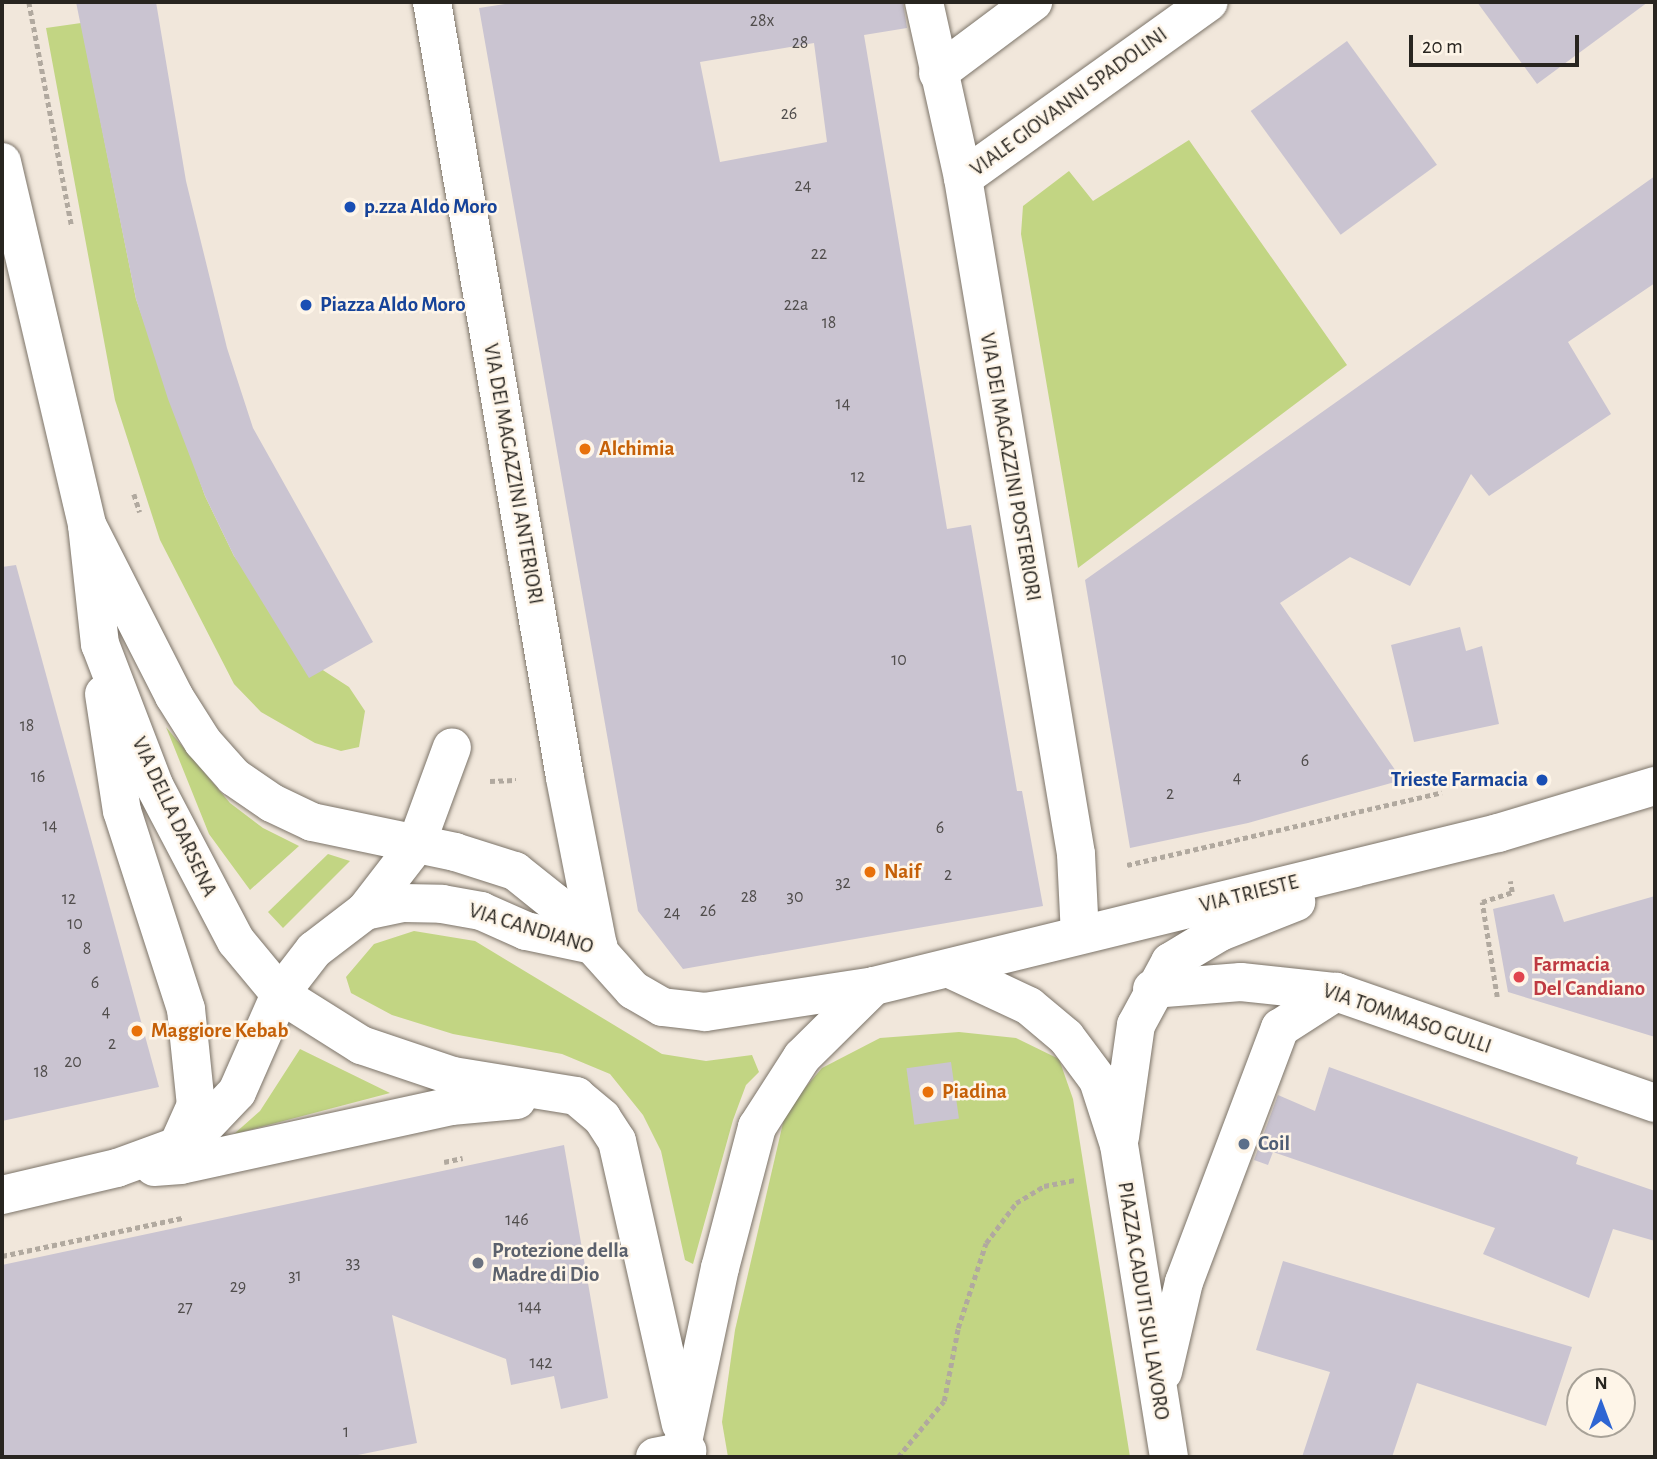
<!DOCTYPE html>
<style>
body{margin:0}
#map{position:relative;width:1657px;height:1459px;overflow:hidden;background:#f1e7db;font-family:"Alegreya Sans",sans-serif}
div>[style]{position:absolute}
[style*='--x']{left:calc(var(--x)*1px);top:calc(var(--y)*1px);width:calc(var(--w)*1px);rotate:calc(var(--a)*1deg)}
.green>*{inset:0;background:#c2d583}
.building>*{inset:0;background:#cac4d1;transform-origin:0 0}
.path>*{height:4.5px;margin-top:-2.25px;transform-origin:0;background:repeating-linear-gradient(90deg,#b1a99f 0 5px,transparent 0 8.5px)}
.roads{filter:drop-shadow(0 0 2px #7c7469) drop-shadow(0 0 2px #7c7469)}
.minor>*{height:38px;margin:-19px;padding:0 19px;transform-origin:19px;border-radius:19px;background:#fff}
.dots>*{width:19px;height:19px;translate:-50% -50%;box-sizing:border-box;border:4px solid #fef5e8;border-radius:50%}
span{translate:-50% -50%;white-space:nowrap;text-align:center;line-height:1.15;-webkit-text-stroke:5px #fef5e8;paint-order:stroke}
.number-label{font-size:18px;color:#504d4c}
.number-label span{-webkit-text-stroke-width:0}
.street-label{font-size:21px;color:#282520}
.transit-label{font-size:21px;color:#164399;font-weight:700}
.left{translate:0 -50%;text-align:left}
.right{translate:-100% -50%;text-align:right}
.food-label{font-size:21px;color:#c56008;font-weight:700}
.health-label{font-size:21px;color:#be3a42;font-weight:700}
.service-label{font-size:21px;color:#4e5e75;font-weight:700}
.worship-label{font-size:21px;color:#5b616d;font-weight:700}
.frame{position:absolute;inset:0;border:4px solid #282520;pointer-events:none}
.north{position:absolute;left:1566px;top:1368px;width:70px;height:70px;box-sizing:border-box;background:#fef5e8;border:2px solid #a8a298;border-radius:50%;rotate:0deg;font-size:19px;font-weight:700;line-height:28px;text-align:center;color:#282520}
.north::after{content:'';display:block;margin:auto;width:24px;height:32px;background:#2e65d3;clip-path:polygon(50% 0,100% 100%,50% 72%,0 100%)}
.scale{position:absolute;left:1409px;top:35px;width:170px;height:32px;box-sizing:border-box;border:4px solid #282520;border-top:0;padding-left:9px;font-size:21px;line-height:24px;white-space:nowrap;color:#282520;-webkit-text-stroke:5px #fef5e8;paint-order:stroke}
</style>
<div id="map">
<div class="green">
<div style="clip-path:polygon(81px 23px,136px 299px,205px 496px,234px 556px,315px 665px,349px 687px,365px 711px,359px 747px,341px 751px,315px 743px,261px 712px,234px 684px,160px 540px,115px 400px,46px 28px)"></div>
<div style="clip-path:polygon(1189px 140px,1347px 365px,1078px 568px,1021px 234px,1023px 206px,1069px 171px,1093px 201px)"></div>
<div style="clip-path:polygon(166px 727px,230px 803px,263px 828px,299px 846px,250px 890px,209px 834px)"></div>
<div style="clip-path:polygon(328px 854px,350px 861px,283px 928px,268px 912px)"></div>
<div style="clip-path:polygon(414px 931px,475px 941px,662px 1054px,706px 1061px,752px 1055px,759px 1072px,746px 1085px,733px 1120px,693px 1264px,685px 1260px,661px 1151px,643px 1115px,610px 1074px,562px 1054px,453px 1034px,392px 1015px,351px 993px,346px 977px,374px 944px)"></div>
<div style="clip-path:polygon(959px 1032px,1016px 1038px,1059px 1059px,1073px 1099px,1130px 1457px,728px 1457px,722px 1422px,735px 1330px,786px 1110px,822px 1068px,880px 1038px)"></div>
<div style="clip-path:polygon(300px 1049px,390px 1093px,234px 1134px,260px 1111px)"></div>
</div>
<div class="building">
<div style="clip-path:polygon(76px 2px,156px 2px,186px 181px,227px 348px,253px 428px,373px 642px,309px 678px,234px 556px,205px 496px,168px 399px,136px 299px)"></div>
<div style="clip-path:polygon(evenodd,518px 2px,903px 2px,907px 28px,864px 35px,947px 529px,971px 525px,1017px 791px,1022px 791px,1043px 906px,683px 969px,638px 911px,479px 8px,518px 2px,814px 43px,827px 142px,720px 162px,700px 62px,814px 43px)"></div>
<div style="clip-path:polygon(1477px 2px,1648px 2px,1537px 84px)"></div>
<div style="left:1347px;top:41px;width:153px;height:119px;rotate:54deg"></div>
<div style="clip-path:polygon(1655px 176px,1655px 283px,1568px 342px,1611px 414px,1489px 496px,1471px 474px,1410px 586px,1350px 557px,1280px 603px,1402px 780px,1248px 823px,1130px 848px,1085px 580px)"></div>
<div style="clip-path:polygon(16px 565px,159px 1087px,2px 1121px,2px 567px)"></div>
<div style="clip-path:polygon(1460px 627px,1466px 651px,1482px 646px,1499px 724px,1414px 742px,1391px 645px)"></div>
<div style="clip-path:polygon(1554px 894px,1564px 922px,1655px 896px,1655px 1037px,1508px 992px,1493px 909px)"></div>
<div style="left:951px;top:1062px;width:57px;height:45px;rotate:82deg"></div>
<div style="clip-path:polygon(1329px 1067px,1578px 1157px,1576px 1164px,1655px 1191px,1655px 1241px,1613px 1229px,1589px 1298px,1483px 1254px,1495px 1228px,1273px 1152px,1268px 1165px,1254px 1160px,1278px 1095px,1315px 1111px)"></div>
<div style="clip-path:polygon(564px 1145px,608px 1398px,561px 1409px,554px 1376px,511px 1385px,506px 1359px,392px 1315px,417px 1443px,348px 1457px,2px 1457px,2px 1265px)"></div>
<div style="clip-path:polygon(1283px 1261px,1572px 1347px,1546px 1426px,1417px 1383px,1392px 1457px,1302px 1457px,1330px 1372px,1256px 1350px)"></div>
</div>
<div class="path">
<div style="--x:29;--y:2;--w:229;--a:79.2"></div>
<div style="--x:134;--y:494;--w:19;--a:72"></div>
<div style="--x:490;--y:781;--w:26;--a:-2"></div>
<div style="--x:1127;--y:865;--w:323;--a:-13"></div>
<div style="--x:1497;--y:997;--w:96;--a:-99"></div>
<div style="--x:1482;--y:902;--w:32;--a:-18"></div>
<div style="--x:1512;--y:892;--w:11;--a:-100"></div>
<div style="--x:444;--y:1162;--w:19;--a:-12"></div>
<div style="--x:2;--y:1256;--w:184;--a:-11.9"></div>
<div style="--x:898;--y:1457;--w:72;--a:-50.6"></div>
<div style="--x:944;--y:1401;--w:74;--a:-79.1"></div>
<div style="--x:958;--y:1328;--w:89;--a:-71.8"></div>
<div style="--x:986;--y:1243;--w:50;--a:-53.1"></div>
<div style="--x:1016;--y:1203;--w:33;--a:-31"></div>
<div style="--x:1044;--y:1186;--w:32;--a:-11"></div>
</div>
<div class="roads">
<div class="minor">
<div style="--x:432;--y:2;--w:787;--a:80.27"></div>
<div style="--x:565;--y:778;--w:171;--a:78.9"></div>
<div style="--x:924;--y:2;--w:180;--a:77.5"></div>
<div style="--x:963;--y:178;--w:685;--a:80.51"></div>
<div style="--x:1076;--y:854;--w:81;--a:87.2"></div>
<div style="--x:938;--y:73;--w:119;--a:-36.8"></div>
<div style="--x:2;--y:162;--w:373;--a:76.8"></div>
<div style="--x:87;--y:525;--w:120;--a:83.8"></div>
<div style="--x:100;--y:644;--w:151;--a:69"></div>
<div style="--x:154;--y:785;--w:176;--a:62.3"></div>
<div style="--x:236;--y:941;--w:69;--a:50.3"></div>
<div style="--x:280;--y:994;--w:96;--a:32.2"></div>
<div style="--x:361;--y:1045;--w:97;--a:18.6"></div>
<div style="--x:453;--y:1076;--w:125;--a:9.2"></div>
<div style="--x:963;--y:178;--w:302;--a:-35.6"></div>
<div style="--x:87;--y:525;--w:192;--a:63"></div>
<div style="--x:174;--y:696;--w:54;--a:57.8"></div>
<div style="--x:203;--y:742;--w:47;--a:48.5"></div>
<div style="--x:234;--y:777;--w:46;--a:34.4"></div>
<div style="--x:272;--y:803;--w:44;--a:25.4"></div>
<div style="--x:312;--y:822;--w:146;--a:11.8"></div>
<div style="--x:455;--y:852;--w:63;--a:17.6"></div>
<div style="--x:515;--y:871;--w:51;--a:38.7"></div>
<div style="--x:555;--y:903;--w:117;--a:48.1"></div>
<div style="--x:633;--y:990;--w:34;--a:30"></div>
<div style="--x:662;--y:1007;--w:43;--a:6.6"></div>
<div style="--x:705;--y:1012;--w:171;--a:-8.7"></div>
<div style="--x:874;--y:986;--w:642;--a:-13.78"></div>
<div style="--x:1498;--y:833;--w:164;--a:-16.7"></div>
<div style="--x:104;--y:694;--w:118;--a:81.3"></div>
<div style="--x:122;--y:811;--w:208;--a:72.1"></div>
<div style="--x:186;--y:1009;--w:97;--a:84.1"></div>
<div style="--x:196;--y:1105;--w:42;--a:114.1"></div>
<div style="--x:365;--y:911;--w:83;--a:-52.3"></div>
<div style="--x:416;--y:845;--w:104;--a:-69.8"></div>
<div style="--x:950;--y:969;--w:87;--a:25.1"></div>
<div style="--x:1029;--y:1006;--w:48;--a:40"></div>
<div style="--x:1066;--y:1037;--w:54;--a:53.3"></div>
<div style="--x:1098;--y:1080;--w:68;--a:72.1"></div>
<div style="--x:1119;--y:1145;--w:316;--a:80.9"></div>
<div style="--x:1152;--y:989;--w:89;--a:-4.5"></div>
<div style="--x:1241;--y:982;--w:96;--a:6"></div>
<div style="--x:1336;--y:992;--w:338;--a:19.2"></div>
<div style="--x:576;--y:1096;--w:34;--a:40"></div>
<div style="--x:602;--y:1118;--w:27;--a:57"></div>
<div style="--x:617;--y:1141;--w:290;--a:77.3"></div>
<div style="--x:1120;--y:1137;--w:113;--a:-81.9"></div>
<div style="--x:1136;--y:1025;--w:72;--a:-61.6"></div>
<div style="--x:1170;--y:962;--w:58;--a:-31"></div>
<div style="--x:1220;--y:932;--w:82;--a:-21.5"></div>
<div style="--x:154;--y:1167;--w:27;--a:-4"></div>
<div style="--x:181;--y:1165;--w:276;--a:-12.3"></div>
<div style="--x:451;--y:1106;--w:66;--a:-5.2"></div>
<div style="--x:2;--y:1195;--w:118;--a:-13.2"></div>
<div style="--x:117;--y:1168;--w:64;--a:-20.1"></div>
<div style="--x:177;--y:1146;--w:26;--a:-32"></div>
<div style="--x:199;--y:1132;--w:55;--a:-46.5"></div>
<div style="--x:237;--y:1092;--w:107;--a:-66.3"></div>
<div style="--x:280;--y:994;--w:56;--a:-52.3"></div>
<div style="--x:314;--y:950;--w:64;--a:-37.4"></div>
<div style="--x:365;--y:911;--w:39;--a:-12"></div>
<div style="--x:403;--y:903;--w:39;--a:1"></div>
<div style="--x:442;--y:904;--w:40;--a:10"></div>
<div style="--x:481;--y:911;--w:49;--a:24"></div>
<div style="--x:526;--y:931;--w:74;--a:11.8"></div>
<div style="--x:1163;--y:1372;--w:92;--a:-76.9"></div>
<div style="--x:1184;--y:1282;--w:272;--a:-69.3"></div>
<div style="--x:1280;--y:1028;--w:67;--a:-32.7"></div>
<div style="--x:684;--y:1437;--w:173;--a:-78"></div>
<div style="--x:720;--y:1268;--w:146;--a:-75.3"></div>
<div style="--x:757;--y:1127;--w:83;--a:-57.3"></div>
<div style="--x:802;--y:1057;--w:101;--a:-44.6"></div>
<div style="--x:655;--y:1457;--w:33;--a:-11"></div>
</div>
</div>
<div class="dots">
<div style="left:350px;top:207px;background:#1a4fb4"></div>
<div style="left:306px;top:305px;background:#1a4fb4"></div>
<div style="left:585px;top:449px;background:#e8710a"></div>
<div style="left:1542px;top:780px;background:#1a4fb4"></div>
<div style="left:870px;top:872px;background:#e8710a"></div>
<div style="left:1519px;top:977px;background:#e0444e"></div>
<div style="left:137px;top:1031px;background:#e8710a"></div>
<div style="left:928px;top:1092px;background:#e8710a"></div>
<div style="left:1244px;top:1144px;background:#5c6f8a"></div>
<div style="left:478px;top:1263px;background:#6b7280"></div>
</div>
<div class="number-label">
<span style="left:762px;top:21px">28x</span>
<span style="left:800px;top:43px">28</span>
<span style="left:789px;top:114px">26</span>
<span style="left:803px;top:186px">24</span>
<span style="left:819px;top:254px">22</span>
<span style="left:796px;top:305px">22a</span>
<span style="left:829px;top:323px">18</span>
<span style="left:843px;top:404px">14</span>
<span style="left:858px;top:477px">12</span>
<span style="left:899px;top:660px">10</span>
<span style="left:27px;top:726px">18</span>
<span style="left:1305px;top:761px">6</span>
<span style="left:38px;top:777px">16</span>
<span style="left:1237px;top:778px">4</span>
<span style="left:1170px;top:794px">2</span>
<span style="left:50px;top:826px">14</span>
<span style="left:940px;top:828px">6</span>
<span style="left:948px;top:875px">2</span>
<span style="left:843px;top:883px">32</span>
<span style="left:749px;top:897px">28</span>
<span style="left:795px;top:897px">30</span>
<span style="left:69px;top:899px">12</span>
<span style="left:708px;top:911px">26</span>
<span style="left:672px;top:913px">24</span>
<span style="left:75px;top:924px">10</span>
<span style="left:87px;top:949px">8</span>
<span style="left:95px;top:983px">6</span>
<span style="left:106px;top:1012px">4</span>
<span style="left:112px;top:1044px">2</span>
<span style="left:73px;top:1062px">20</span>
<span style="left:41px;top:1072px">18</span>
<span style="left:517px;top:1220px">146</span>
<span style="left:353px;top:1263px">33</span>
<span style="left:295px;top:1276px">31</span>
<span style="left:238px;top:1287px">29</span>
<span style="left:530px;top:1307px">144</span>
<span style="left:185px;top:1308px">27</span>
<span style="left:541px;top:1363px">142</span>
<span style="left:346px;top:1432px">1</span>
</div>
<div class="street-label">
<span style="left:1069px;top:102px;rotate:-36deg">VIALE GIOVANNI SPADOLINI</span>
<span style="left:1010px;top:467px;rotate:80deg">VIA DEI MAGAZZINI POSTERIORI</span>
<span style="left:513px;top:474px;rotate:80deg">VIA DEI MAGAZZINI ANTERIORI</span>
<span style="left:174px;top:817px;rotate:65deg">VIA DELLA DARSENA</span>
<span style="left:1249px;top:894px;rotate:-14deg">VIA TRIESTE</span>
<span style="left:531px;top:929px;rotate:17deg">VIA CANDIANO</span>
<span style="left:1407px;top:1019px;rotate:19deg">VIA TOMMASO GULLI</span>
<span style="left:1143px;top:1301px;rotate:81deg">PIAZZA CADUTI SUL LAVORO</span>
</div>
<div class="transit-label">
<span class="left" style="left:364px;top:207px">p.zza Aldo Moro</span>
<span class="left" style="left:320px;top:305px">Piazza Aldo Moro</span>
<span class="right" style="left:1528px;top:780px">Trieste Farmacia</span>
</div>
<div class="food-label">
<span class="left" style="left:599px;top:449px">Alchimia</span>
<span class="left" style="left:884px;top:872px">Naif</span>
<span class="left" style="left:151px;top:1031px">Maggiore Kebab</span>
<span class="left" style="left:942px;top:1092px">Piadina</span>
</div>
<div class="health-label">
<span class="left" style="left:1533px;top:977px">Farmacia<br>Del Candiano</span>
</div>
<div class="service-label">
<span class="left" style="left:1258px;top:1144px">Coil</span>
</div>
<div class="worship-label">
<span class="left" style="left:492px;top:1263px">Protezione della<br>Madre di Dio</span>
</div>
<div class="frame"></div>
<div class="north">N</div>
<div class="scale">20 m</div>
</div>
